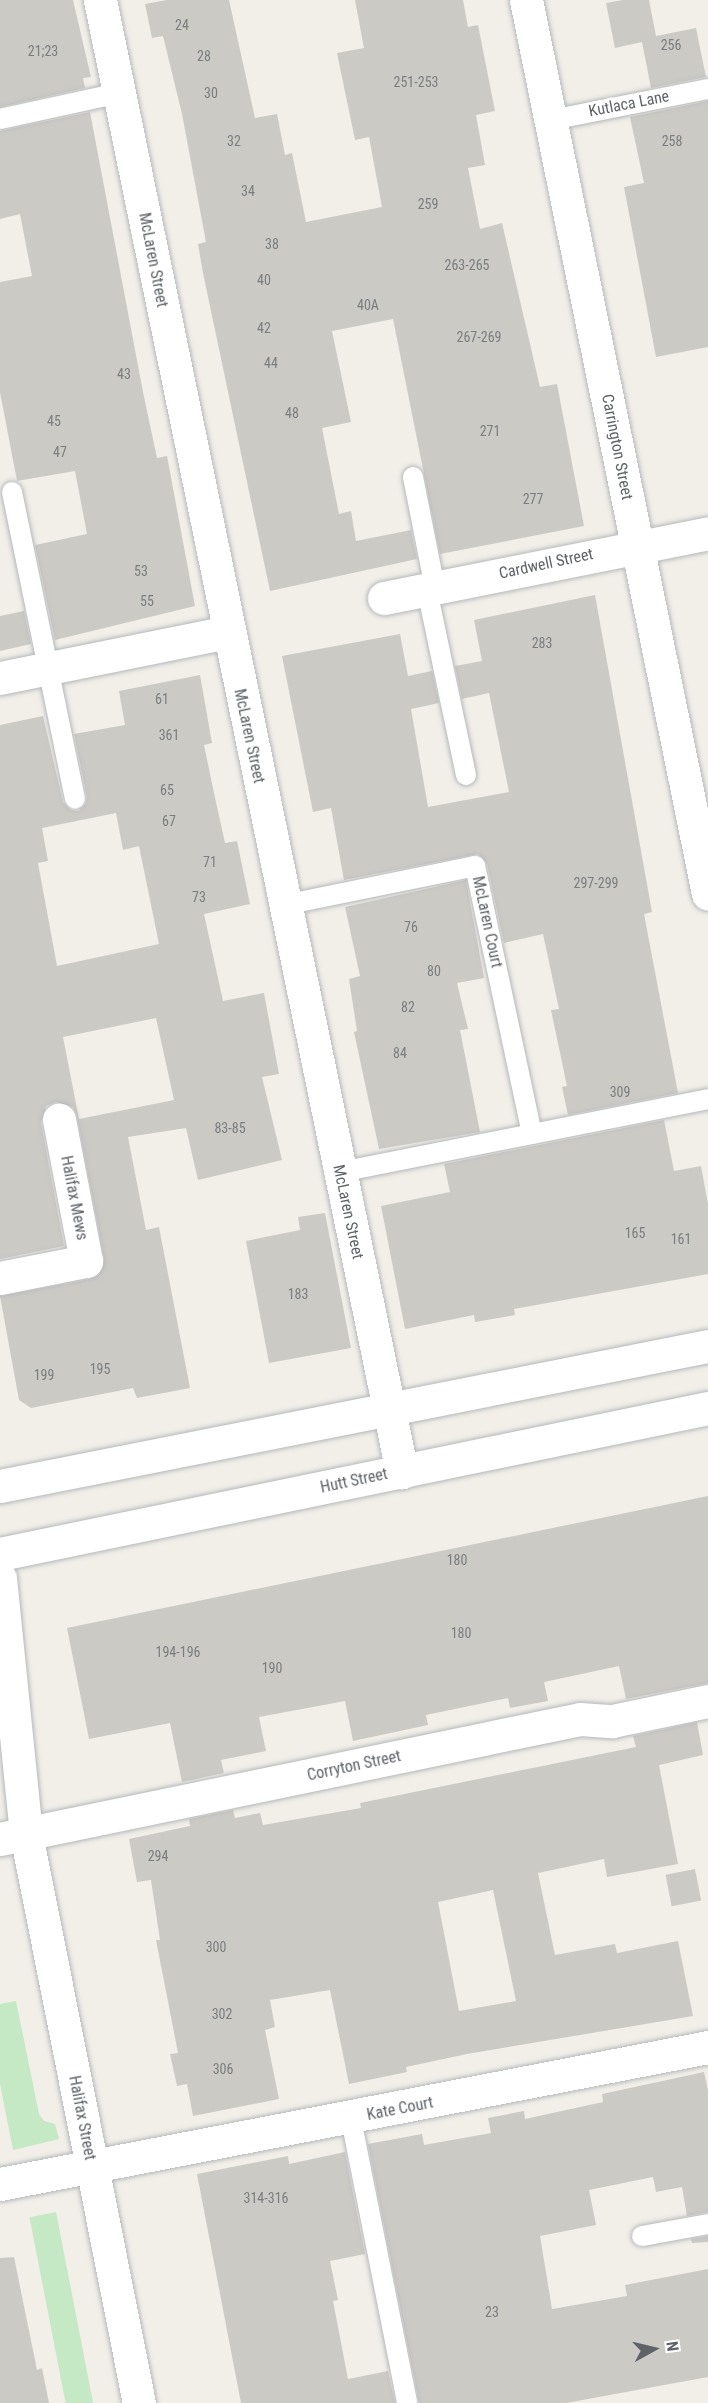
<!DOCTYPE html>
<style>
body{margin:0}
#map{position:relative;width:708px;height:2403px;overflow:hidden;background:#f1efe8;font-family:"Roboto Condensed",sans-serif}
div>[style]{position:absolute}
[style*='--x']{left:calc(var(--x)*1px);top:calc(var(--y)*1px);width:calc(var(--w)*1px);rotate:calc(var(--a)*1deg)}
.green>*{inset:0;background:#c5e8c5;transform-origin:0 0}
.building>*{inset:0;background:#cccac5;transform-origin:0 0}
.roads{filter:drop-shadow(0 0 2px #b5b8bc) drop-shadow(0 0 2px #b5b8bc)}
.lane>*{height:20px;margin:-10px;padding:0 10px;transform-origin:10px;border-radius:10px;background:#fff}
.street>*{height:33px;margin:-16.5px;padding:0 16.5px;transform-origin:16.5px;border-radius:16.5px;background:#fff}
.secondary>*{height:33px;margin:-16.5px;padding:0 16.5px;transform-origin:16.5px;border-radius:16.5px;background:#fff}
span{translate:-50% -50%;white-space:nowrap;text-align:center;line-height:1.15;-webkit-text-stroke:5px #fff;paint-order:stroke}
.number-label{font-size:14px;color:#7a7d7f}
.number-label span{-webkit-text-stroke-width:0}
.street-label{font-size:16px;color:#5f6368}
.north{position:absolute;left:624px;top:2319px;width:60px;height:60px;-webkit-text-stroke:4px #fff;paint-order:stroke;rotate:82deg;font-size:16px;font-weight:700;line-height:24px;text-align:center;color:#5f6368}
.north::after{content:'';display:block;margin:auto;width:21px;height:27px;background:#5f6368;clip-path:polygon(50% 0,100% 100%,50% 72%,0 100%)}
</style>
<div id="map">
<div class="green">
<div style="clip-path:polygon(16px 2001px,39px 2114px,44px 2121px,55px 2124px,59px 2139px,13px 2150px,0 2084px,0 2004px)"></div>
<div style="left:56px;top:2212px;width:195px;height:27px;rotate:79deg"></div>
</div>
<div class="building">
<div style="clip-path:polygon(0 0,73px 0,91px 77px,83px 78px,85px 88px,0 107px)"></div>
<div style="clip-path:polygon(167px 0,229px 0,255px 118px,277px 114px,285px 155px,292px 153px,306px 222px,382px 207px,369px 137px,355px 140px,337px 53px,364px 48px,355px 0,463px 0,468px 27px,478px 25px,495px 111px,476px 115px,485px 165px,468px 168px,480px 229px,502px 223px,540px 387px,557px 384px,584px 526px,440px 554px,393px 319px,332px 331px,351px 422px,322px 428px,339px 514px,351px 511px,356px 541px,411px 530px,417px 559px,270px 591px,203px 273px,198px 244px,206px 242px,182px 114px,163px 36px,152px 38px,145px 4px)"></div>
<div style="clip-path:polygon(623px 0,649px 0,656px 36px,696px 28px,706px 77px,651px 88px,642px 42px,615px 48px,606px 3px)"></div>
<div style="clip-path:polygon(708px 101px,708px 347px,656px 357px,624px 187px,644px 183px,630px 117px)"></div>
<div style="clip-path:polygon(90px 112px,143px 392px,157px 458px,167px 456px,195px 606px,55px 640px,35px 545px,87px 534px,75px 471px,17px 481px,0 392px,0 282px,32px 276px,20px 214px,0 219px,0 131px)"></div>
<div style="clip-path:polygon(595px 595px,652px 912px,644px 914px,678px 1093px,568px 1115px,562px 1087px,567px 1086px,551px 1010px,559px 1009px,543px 934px,504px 943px,487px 864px,478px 854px,344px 880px,331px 808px,313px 812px,282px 656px,400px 634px,408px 676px,432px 671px,439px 703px,411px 709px,428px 807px,509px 792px,489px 693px,462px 699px,455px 666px,482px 661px,474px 620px)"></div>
<div style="clip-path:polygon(24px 611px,31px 644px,0 651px,0 616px)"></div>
<div style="clip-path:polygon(evenodd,200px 675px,212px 743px,204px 745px,214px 793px,225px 843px,237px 841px,250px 904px,204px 914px,223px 1001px,264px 993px,279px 1074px,262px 1077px,282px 1160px,198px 1180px,186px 1128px,128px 1137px,146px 1230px,159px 1227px,190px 1388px,137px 1398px,133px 1388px,31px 1408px,19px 1400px,0 1296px,90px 1279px,99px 1275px,104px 1258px,77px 1116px,73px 1107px,56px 1102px,46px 1106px,41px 1123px,64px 1246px,0 1259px,0 725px,43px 716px,63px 802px,71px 810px,78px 811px,86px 803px,87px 797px,74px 734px,125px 725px,119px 691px,200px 675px,116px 813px,123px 850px,139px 846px,159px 944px,57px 966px,38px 863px,48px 861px,42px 828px,116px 813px,200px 675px,156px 1018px,174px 1100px,79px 1119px,63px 1037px,156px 1018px)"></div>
<div style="clip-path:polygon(466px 880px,484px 978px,457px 983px,468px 1029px,460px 1030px,480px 1132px,379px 1149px,354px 1032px,357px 1031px,349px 979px,360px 976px,345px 907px)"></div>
<div style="clip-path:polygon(664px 1120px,674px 1171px,701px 1166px,708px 1204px,708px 1274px,514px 1309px,515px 1315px,475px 1322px,474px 1315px,405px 1329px,381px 1206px,450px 1192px,444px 1164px)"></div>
<div style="clip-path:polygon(325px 1213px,351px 1348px,269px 1363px,246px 1241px,300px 1230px,298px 1217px)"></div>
<div style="clip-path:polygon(708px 1496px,708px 1683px,626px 1699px,619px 1666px,544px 1682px,548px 1701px,510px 1708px,508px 1698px,426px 1715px,428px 1725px,353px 1741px,345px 1701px,259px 1717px,266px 1751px,221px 1760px,224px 1773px,182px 1782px,170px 1723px,89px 1739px,67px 1628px)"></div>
<div style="clip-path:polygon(evenodd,697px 1722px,703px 1755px,659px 1765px,678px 1864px,607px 1877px,604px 1859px,538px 1873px,555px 1955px,615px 1944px,617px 1953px,678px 1941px,693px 2016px,467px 2054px,406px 2067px,407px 2072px,349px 2084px,330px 1990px,270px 2000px,275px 2027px,265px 2030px,279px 2099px,193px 2116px,187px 2084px,177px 2086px,170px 2054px,178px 2053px,156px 1940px,160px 1940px,151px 1880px,137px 1882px,129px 1839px,190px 1826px,189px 1819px,233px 1810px,235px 1818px,260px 1813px,263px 1825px,361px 1808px,360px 1803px,636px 1747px,633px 1736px,697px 1722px,493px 1890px,516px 2001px,459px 2011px,438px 1902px,493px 1890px)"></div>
<div style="left:695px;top:1869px;width:32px;height:30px;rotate:79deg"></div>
<div style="clip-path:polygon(704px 2072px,708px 2090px,708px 2212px,687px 2216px,682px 2187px,656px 2192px,653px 2177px,589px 2190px,596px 2225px,540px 2236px,552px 2309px,627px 2296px,625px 2285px,708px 2269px,708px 2377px,566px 2403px,419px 2403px,368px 2144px,422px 2134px,424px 2145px,491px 2133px,488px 2118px,524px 2111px,525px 2119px,603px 2102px,602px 2094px)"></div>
<div style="clip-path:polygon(345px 2152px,365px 2254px,330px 2261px,338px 2300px,333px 2301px,348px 2379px,388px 2371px,395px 2403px,241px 2403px,197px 2174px,288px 2156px,289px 2164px)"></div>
<div style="clip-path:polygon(708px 2236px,708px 2242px,692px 2243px,691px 2239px)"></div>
<div style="clip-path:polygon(14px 2257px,37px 2370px,42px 2368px,49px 2403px,0 2403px,0 2258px)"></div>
</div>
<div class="roads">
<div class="lane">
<div style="--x:0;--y:119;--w:122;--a:-12.3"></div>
<div style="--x:551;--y:120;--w:160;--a:-11.2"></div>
<div style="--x:413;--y:477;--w:113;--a:78.8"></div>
<div style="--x:12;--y:492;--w:313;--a:78.4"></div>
<div style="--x:427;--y:590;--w:189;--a:78.1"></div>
<div style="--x:284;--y:905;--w:195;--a:-11.5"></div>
<div style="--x:475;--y:866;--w:274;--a:78"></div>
<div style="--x:340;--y:1172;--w:375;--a:-11.2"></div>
<div style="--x:351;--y:2119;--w:289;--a:78.8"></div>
<div style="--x:642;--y:2236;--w:67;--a:-10.3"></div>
</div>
<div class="street">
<div style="--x:100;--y:0;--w:1503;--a:78.41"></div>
<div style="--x:384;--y:598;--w:330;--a:-11.3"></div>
<div style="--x:0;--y:678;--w:233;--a:-11.4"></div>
<div style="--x:0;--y:1278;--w:88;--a:-11.2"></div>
<div style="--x:86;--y:1261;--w:144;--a:-100.8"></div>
<div style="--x:0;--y:1839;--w:592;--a:-11.69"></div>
<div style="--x:580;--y:1719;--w:32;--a:4"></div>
<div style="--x:612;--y:1721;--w:98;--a:-11.8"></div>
<div style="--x:0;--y:2184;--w:721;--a:-10.95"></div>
</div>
<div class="secondary">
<div style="--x:526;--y:0;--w:912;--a:78.49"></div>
<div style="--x:0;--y:1486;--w:722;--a:-11.19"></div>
<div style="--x:0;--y:1554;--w:723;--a:-11.65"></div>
<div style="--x:0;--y:1578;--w:257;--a:84.2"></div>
<div style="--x:26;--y:1834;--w:580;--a:78.77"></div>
</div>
</div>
<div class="number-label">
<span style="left:182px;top:25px">24</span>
<span style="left:671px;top:45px">256</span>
<span style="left:43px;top:51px">21;23</span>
<span style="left:204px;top:56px">28</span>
<span style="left:416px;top:82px">251-253</span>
<span style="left:211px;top:93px">30</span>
<span style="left:234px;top:141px">32</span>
<span style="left:672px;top:141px">258</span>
<span style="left:248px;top:191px">34</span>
<span style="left:428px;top:204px">259</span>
<span style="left:272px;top:244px">38</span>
<span style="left:467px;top:265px">263-265</span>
<span style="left:264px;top:280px">40</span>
<span style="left:368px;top:305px">40A</span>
<span style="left:264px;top:328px">42</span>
<span style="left:479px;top:337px">267-269</span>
<span style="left:271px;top:363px">44</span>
<span style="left:124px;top:374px">43</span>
<span style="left:292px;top:413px">48</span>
<span style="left:54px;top:421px">45</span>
<span style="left:490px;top:431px">271</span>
<span style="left:60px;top:452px">47</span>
<span style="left:533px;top:499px">277</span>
<span style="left:141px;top:571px">53</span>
<span style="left:147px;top:601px">55</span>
<span style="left:542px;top:643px">283</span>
<span style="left:162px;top:699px">61</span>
<span style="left:169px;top:735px">361</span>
<span style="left:167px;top:790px">65</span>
<span style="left:169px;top:821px">67</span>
<span style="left:210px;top:862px">71</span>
<span style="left:596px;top:883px">297-299</span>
<span style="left:199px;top:897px">73</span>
<span style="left:411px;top:927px">76</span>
<span style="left:434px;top:971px">80</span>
<span style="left:408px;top:1007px">82</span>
<span style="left:400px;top:1053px">84</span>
<span style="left:620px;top:1092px">309</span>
<span style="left:230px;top:1128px">83-85</span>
<span style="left:635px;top:1233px">165</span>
<span style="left:681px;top:1239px">161</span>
<span style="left:298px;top:1294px">183</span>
<span style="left:100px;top:1369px">195</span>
<span style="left:44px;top:1375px">199</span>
<span style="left:457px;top:1560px">180</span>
<span style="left:461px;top:1633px">180</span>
<span style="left:178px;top:1652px">194-196</span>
<span style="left:272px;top:1668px">190</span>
<span style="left:158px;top:1856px">294</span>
<span style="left:216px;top:1947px">300</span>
<span style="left:222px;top:2014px">302</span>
<span style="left:223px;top:2069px">306</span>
<span style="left:266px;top:2198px">314-316</span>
<span style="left:492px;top:2312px">23</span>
</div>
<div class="street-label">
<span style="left:629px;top:104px;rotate:-11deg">Kutlaca Lane</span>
<span style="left:153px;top:260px;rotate:79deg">McLaren Street</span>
<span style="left:617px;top:447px;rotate:79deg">Carrington Street</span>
<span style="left:546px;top:564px;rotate:-12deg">Cardwell Street</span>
<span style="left:249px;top:736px;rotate:78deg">McLaren Street</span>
<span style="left:487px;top:922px;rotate:78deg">McLaren Court</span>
<span style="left:74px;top:1198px;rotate:79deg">Halifax Mews</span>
<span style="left:348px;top:1212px;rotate:78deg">McLaren Street</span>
<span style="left:354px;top:1481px;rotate:-12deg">Hutt Street</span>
<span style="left:354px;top:1766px;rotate:-12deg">Corryton Street</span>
<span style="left:400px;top:2109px;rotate:-11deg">Kate Court</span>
<span style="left:82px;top:2118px;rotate:79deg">Halifax Street</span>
</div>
<div class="north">N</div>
</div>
